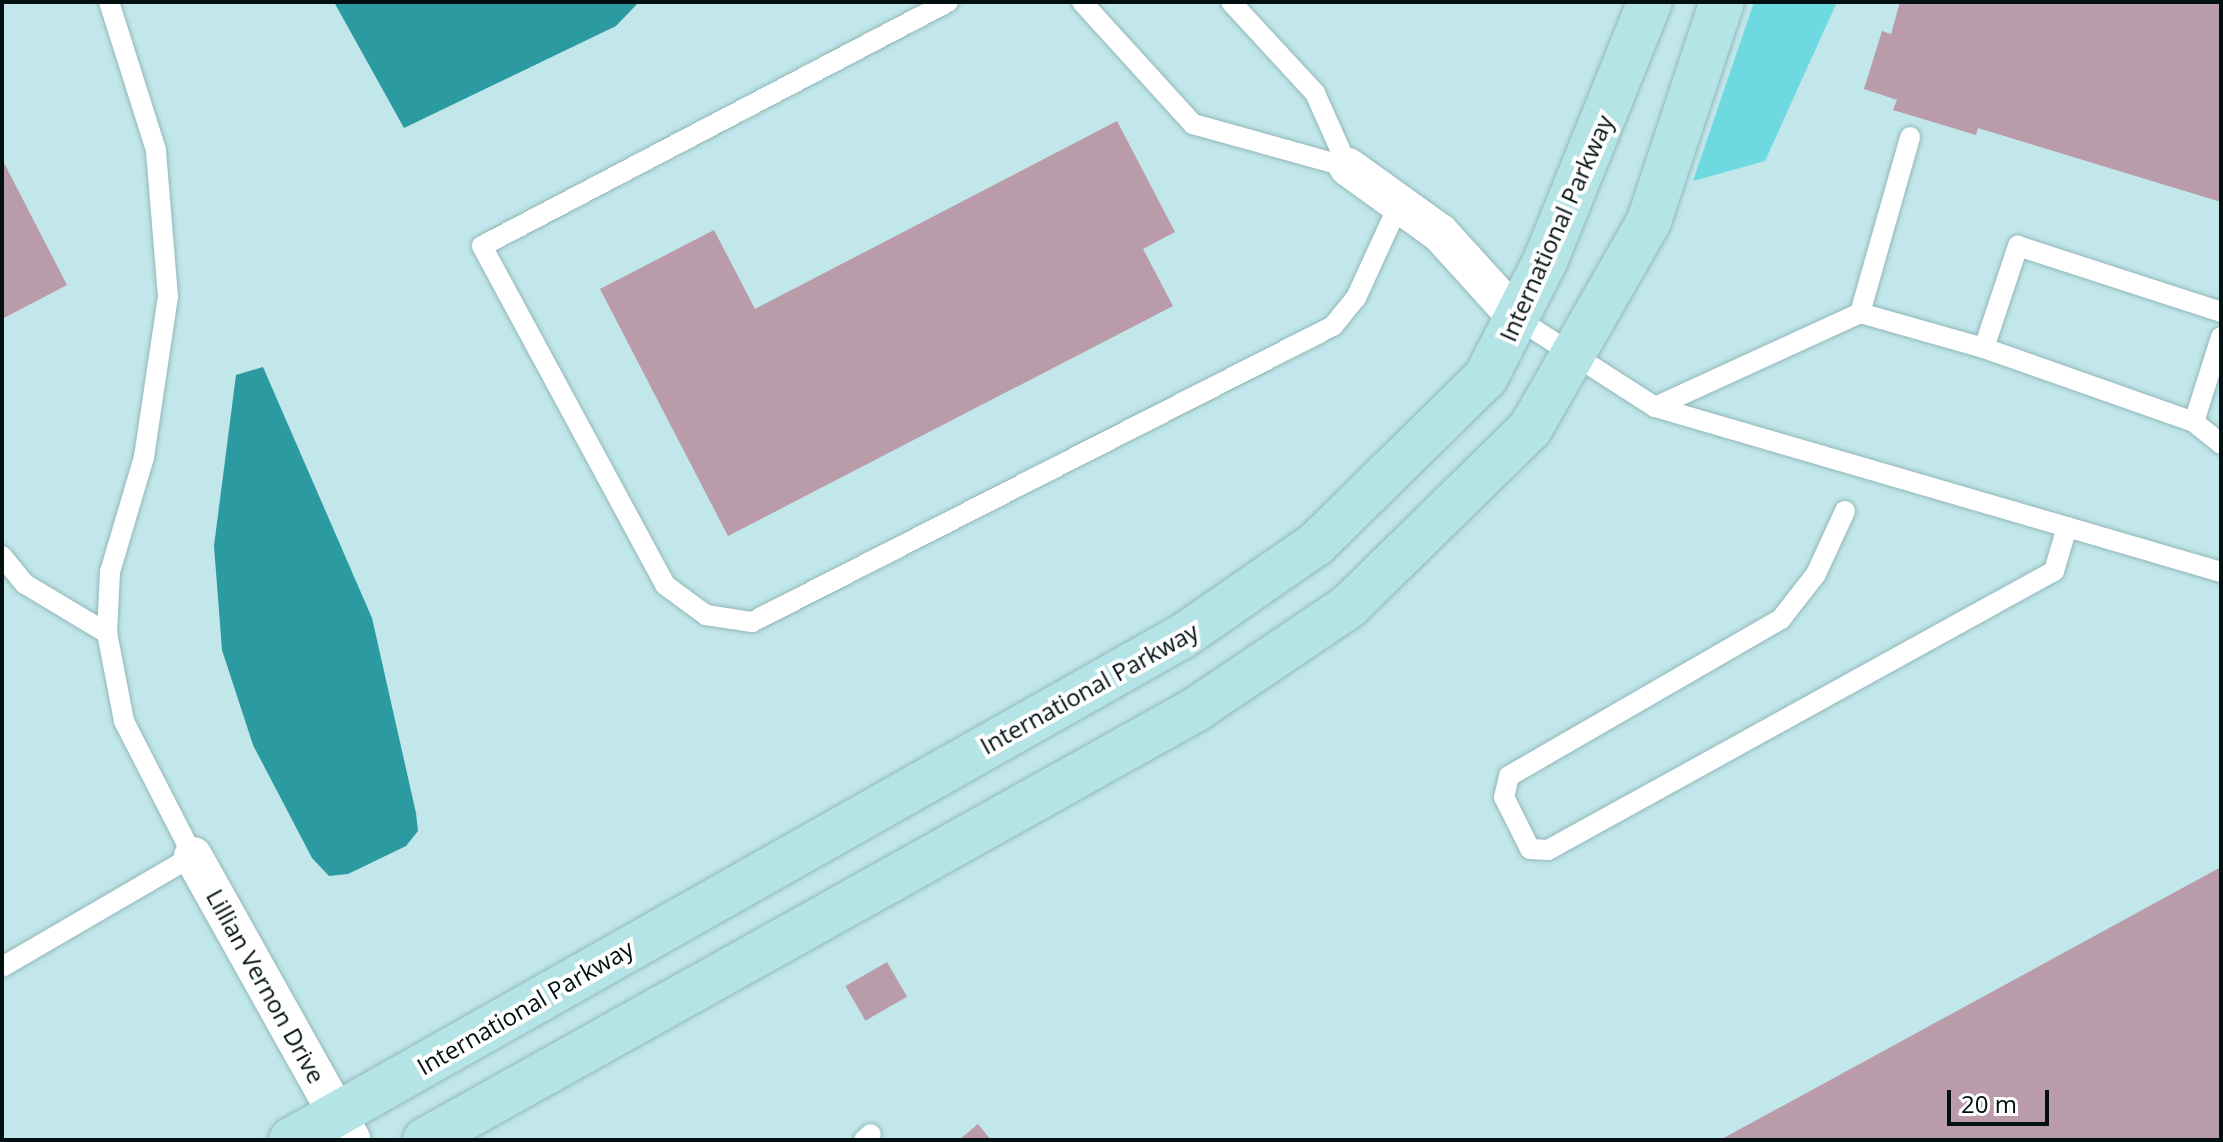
<!DOCTYPE html>
<style>
body{margin:0}
#map{position:relative;width:2223px;height:1142px;overflow:hidden;background:#c1e7ea;font-family:"Open Sans",sans-serif}
div>[style]{position:absolute}
[style*='--x']{left:calc(var(--x)*1px);top:calc(var(--y)*1px);width:calc(var(--w)*1px);rotate:calc(var(--a)*1deg)}
.green>*{inset:0;background:#6ed9e1}
.water>*{inset:0;background:#2b9aa1}
.building>*{inset:0;background:#ba9ba9;transform-origin:0 0}
.roads{filter:drop-shadow(0 0 2px #92b7ba) drop-shadow(0 0 2px #92b7ba)}
.service>*{height:20px;margin:-10px;padding:0 10px;transform-origin:10px;border-radius:10px;background:#fff}
.minor>*{height:38px;margin:-19px;padding:0 19px;transform-origin:19px;border-radius:19px;background:#fff}
.secondary>*{height:44px;margin:-22px;padding:0 22px;transform-origin:22px;border-radius:22px;background:#b4e4e6}
span{translate:-50% -50%;white-space:nowrap;text-align:center;line-height:1.15;-webkit-text-stroke:8px #fff;paint-order:stroke}
.street-label{font-size:24px;color:#031011}
.frame{position:absolute;inset:0;border:4px solid #031011;pointer-events:none}
.scale{position:absolute;left:1947px;top:1090px;width:102px;height:36px;box-sizing:border-box;border:4px solid #031011;border-top:0;padding-left:10px;font-size:24px;line-height:28px;white-space:nowrap;color:#031011;-webkit-text-stroke:6px #fff;paint-order:stroke}
</style>
<div id="map">
<div class="green">
<div style="clip-path:polygon(1754px 2px,1837px 2px,1765px 161px,1693px 181px)"></div>
</div>
<div class="water">
<div style="clip-path:polygon(334px 2px,637px 2px,638px 3px,616px 26px,404px 128px)"></div>
<div style="clip-path:polygon(263px 367px,372px 618px,416px 813px,418px 831px,406px 846px,348px 874px,329px 876px,312px 858px,253px 745px,222px 650px,214px 546px,236px 375px)"></div>
</div>
<div class="building">
<div style="clip-path:polygon(1900px 2px,2221px 2px,2221px 202px,1978px 128px,1976px 135px,1893px 110px,1897px 100px,1864px 89px,1882px 31px,1891px 34px)"></div>
<div style="clip-path:polygon(1117px 121px,1175px 232px,1143px 249px,1173px 306px,728px 536px,600px 289px,714px 230px,755px 309px)"></div>
<div style="clip-path:polygon(2px 159px,67px 285px,2px 319px)"></div>
<div style="clip-path:polygon(2221px 867px,2221px 1140px,1720px 1140px)"></div>
<div style="left:887px;top:962px;width:40px;height:48px;rotate:60deg"></div>
<div style="clip-path:polygon(978px 1124px,991px 1140px,959px 1140px)"></div>
</div>
<div class="roads">
<div class="service">
<div style="--x:948;--y:2;--w:526;--a:152.36"></div>
<div style="--x:482;--y:246;--w:385;--a:61.6"></div>
<div style="--x:665;--y:585;--w:51;--a:36.2"></div>
<div style="--x:706;--y:615;--w:47;--a:8.7"></div>
<div style="--x:752;--y:622;--w:652;--a:-27"></div>
<div style="--x:1333;--y:326;--w:36;--a:-51"></div>
<div style="--x:1356;--y:298;--w:103;--a:-65.4"></div>
<div style="--x:1082;--y:2;--w:165;--a:47.7"></div>
<div style="--x:1193;--y:124;--w:161;--a:15.5"></div>
<div style="--x:1231;--y:2;--w:124;--a:47.3"></div>
<div style="--x:1315;--y:93;--w:81;--a:66"></div>
<div style="--x:1860;--y:313;--w:183;--a:-74.1"></div>
<div style="--x:1518;--y:319;--w:163;--a:32.7"></div>
<div style="--x:1655;--y:407;--w:590;--a:16.25"></div>
<div style="--x:1984;--y:348;--w:108;--a:-71.6"></div>
<div style="--x:2018;--y:246;--w:213;--a:18"></div>
<div style="--x:1655;--y:407;--w:226;--a:-24.6"></div>
<div style="--x:1860;--y:313;--w:129;--a:15.8"></div>
<div style="--x:1984;--y:348;--w:223;--a:19.4"></div>
<div style="--x:2194;--y:422;--w:89;--a:-72.4"></div>
<div style="--x:2194;--y:422;--w:35;--a:39"></div>
<div style="--x:1845;--y:511;--w:69;--a:114.7"></div>
<div style="--x:1816;--y:574;--w:57;--a:127.9"></div>
<div style="--x:1781;--y:619;--w:314;--a:150"></div>
<div style="--x:1509;--y:776;--w:22;--a:103"></div>
<div style="--x:1504;--y:797;--w:58;--a:63.4"></div>
<div style="--x:1530;--y:849;--w:18;--a:3"></div>
<div style="--x:1548;--y:850;--w:578;--a:-28.87"></div>
<div style="--x:2054;--y:571;--w:46;--a:-73.5"></div>
<div style="--x:2;--y:556;--w:36;--a:51"></div>
<div style="--x:25;--y:584;--w:96;--a:30.9"></div>
<div style="--x:2;--y:967;--w:221;--a:-30.2"></div>
<div style="--x:193;--y:856;--w:152;--a:-117.1"></div>
<div style="--x:124;--y:721;--w:90;--a:-100.9"></div>
<div style="--x:107;--y:633;--w:61;--a:-87.2"></div>
<div style="--x:110;--y:572;--w:120;--a:-73.5"></div>
<div style="--x:144;--y:457;--w:162;--a:-81.5"></div>
<div style="--x:168;--y:297;--w:147;--a:-94.7"></div>
<div style="--x:156;--y:150;--w:155;--a:-107.6"></div>
<div style="--x:864;--y:1140;--w:9;--a:-41"></div>
</div>
<div class="minor">
<div style="--x:1348;--y:167;--w:113;--a:35.7"></div>
<div style="--x:1440;--y:233;--w:116;--a:47.8"></div>
<div style="--x:193;--y:856;--w:325;--a:60.8"></div>
</div>
<div class="secondary">
<div style="--x:291;--y:1140;--w:1025;--a:-29.47"></div>
<div style="--x:1183;--y:636;--w:162;--a:-34.7"></div>
<div style="--x:1316;--y:544;--w:238;--a:-44.5"></div>
<div style="--x:1486;--y:377;--w:132;--a:-63"></div>
<div style="--x:1546;--y:259;--w:277;--a:-68"></div>
<div style="--x:425;--y:1140;--w:882;--a:-29.18"></div>
<div style="--x:1195;--y:710;--w:186;--a:-34"></div>
<div style="--x:1349;--y:606;--w:253;--a:-44.4"></div>
<div style="--x:1530;--y:429;--w:240;--a:-60.2"></div>
<div style="--x:1649;--y:221;--w:231;--a:-71.6"></div>
</div>
</div>
<div class="street-label">
<span style="left:1556px;top:228px;rotate:-66deg">International Parkway</span>
<span style="left:1089px;top:688px;rotate:-29deg">International Parkway</span>
<span style="left:266px;top:986px;rotate:61deg">Lillian Vernon Drive</span>
<span style="left:525px;top:1007px;rotate:-30deg">International Parkway</span>
</div>
<div class="frame"></div>
<div class="scale">20 m</div>
</div>
